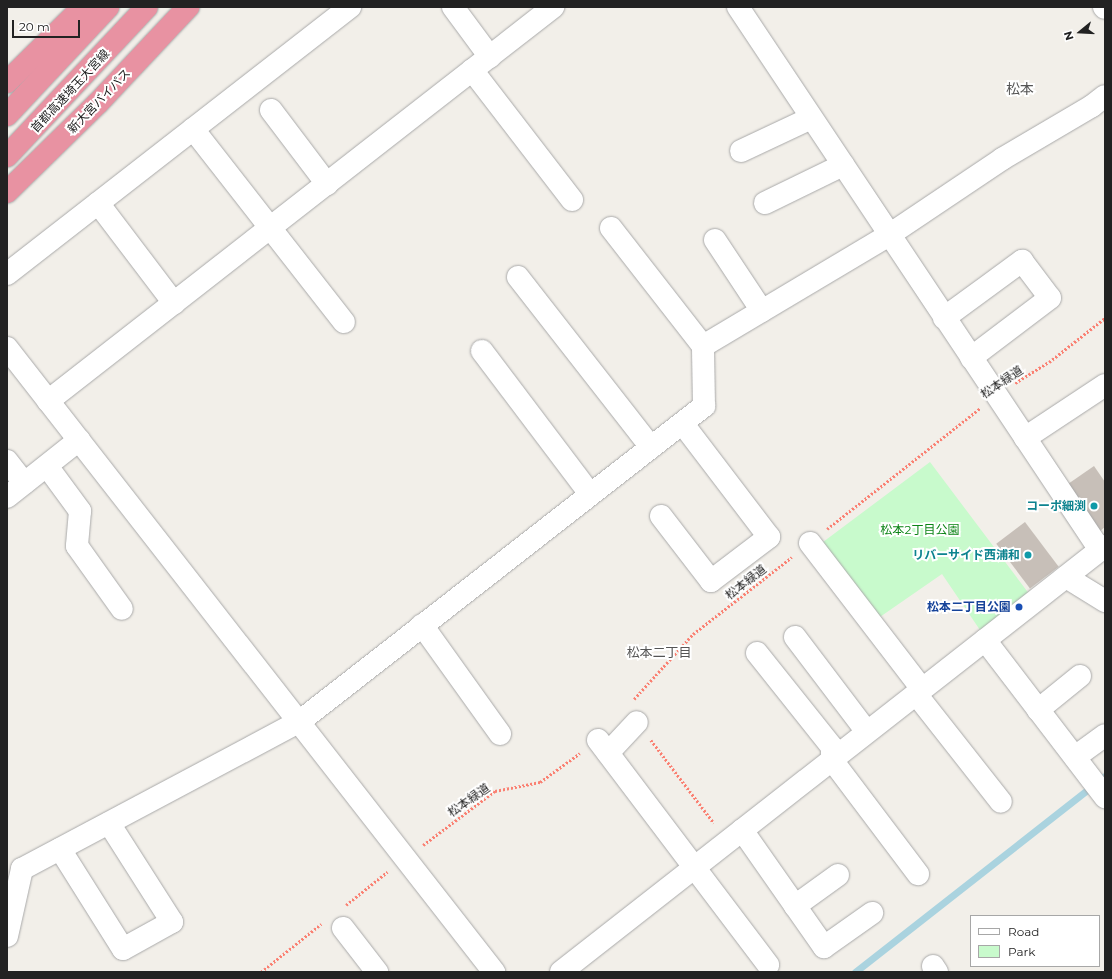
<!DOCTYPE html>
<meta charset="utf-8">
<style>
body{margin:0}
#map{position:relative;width:1112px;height:979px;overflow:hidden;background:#f2efe9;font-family:Montserrat,"Noto Sans JP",sans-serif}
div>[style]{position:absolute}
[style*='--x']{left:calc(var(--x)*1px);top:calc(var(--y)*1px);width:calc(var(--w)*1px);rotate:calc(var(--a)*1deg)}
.park>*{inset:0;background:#c8facc}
.stream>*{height:7px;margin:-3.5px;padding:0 3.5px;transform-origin:3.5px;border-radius:3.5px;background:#aad3df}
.building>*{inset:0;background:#c7bfb8;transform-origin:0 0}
.path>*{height:2.5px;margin-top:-1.25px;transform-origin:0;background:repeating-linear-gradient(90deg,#fa8072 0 2px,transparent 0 4px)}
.roads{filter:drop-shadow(0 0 1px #a9a9a9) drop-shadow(0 0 1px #a9a9a9)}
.minor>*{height:22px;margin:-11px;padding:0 11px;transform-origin:11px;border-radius:11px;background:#fff}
.highway>*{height:22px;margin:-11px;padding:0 11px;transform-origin:11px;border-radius:11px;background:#e892a2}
.dots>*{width:11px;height:11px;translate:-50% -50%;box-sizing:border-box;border:2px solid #fff;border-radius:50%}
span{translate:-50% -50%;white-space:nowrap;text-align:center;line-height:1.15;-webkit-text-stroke:4px #fff;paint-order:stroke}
.street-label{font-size:12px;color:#222}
.culture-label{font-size:12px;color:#0d838f;font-weight:700}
.right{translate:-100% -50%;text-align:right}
.park-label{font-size:12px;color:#0c8416}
.transit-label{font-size:12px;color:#164399;font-weight:700}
.neighbourhood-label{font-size:13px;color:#555}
.quarter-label{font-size:14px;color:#555}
.frame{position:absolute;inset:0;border:8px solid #222;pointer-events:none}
.legend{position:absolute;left:970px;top:915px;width:130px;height:52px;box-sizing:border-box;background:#fff;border:1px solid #a7a7a7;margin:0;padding:5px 7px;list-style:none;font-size:12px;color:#222}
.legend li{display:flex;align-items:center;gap:8px;height:20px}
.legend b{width:20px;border:1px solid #a7a7a7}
.north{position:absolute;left:1060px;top:12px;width:40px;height:40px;-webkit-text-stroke:3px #fff;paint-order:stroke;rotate:252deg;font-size:11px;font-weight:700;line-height:16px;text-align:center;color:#222}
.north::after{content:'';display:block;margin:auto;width:14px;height:18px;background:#222;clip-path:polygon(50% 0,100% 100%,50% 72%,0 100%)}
.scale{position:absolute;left:12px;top:20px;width:68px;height:18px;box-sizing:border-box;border:2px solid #222;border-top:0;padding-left:5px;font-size:12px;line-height:14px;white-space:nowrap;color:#222;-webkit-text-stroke:3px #fff;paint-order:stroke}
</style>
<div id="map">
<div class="park">
<div style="clip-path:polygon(930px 462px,1030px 595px,982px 633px,942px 574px,877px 619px,819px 545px)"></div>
</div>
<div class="stream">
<div style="--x:855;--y:972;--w:318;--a:-38.1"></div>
</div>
<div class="building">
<div style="clip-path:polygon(1094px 466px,1105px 482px,1105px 527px,1100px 531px,1068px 484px)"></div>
<div style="left:1025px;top:522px;width:56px;height:36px;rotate:53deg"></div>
</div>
<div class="path">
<div style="--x:1015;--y:383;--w:40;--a:-32"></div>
<div style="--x:1049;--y:362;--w:71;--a:-38.2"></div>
<div style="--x:827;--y:529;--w:195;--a:-38.3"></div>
<div style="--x:634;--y:699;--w:88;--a:-47.8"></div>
<div style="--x:693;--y:634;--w:125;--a:-37.9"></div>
<div style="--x:651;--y:740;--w:104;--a:52.8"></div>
<div style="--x:423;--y:845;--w:90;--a:-36.9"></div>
<div style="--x:495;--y:791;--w:46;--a:-11.3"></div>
<div style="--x:540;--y:782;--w:49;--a:-35.9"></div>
<div style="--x:346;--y:905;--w:53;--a:-38.8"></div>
<div style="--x:261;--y:972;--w:77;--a:-38.7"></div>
</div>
<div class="roads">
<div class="minor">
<div style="--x:453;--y:7;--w:62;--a:53.5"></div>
<div style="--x:738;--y:7;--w:653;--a:56.31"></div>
<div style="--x:1104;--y:7;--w:1;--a:45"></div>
<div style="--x:472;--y:70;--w:164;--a:52.4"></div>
<div style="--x:271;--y:110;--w:93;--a:52.9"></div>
<div style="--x:193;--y:129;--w:245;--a:52"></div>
<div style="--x:741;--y:151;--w:77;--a:-25.2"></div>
<div style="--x:98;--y:203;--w:126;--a:52.8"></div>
<div style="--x:765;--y:203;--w:87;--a:-26"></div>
<div style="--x:611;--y:228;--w:150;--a:52.1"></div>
<div style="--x:715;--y:240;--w:85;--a:56.5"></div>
<div style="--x:7;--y:274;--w:435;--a:-37.9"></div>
<div style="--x:518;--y:277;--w:216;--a:52"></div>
<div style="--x:944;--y:318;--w:97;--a:-36.2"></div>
<div style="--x:1022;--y:261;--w:46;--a:52.9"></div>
<div style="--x:1050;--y:298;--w:99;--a:142.8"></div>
<div style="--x:7;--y:348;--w:792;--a:52.03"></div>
<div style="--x:482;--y:351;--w:179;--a:52.9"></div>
<div style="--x:48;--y:401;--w:641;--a:-37.96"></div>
<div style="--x:1025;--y:438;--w:96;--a:-33.5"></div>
<div style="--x:7;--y:461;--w:28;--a:52"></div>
<div style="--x:47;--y:466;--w:56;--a:53.7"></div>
<div style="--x:80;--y:511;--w:35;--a:95"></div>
<div style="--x:77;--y:546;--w:77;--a:54.5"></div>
<div style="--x:7;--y:497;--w:92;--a:-38.4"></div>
<div style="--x:661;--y:516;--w:82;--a:52.4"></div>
<div style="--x:711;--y:581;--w:73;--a:-37.2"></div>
<div style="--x:769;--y:537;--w:143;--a:-127.3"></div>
<div style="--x:810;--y:543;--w:184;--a:52.5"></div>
<div style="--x:1066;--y:577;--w:46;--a:31.6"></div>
<div style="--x:422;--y:625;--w:134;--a:54.4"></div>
<div style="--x:795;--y:637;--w:119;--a:52.8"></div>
<div style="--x:985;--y:640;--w:198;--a:52.6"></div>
<div style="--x:757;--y:653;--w:120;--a:51.4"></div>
<div style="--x:832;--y:747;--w:13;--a:90"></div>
<div style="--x:832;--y:760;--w:143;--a:53"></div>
<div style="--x:916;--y:694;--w:137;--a:51.8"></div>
<div style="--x:1038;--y:710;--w:54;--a:-39"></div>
<div style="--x:598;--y:740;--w:282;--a:52.9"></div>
<div style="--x:608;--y:753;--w:42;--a:-46.9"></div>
<div style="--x:1075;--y:757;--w:37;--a:-36"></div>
<div style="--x:742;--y:830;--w:143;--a:55"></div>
<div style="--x:824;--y:947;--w:59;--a:-35.3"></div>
<div style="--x:60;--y:849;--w:118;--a:57.8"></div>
<div style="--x:123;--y:949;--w:56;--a:-28.9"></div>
<div style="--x:172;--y:922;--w:117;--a:-122.5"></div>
<div style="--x:795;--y:906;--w:53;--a:-35.8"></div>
<div style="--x:343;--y:928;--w:56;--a:52.3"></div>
<div style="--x:7;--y:936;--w:69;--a:-77.4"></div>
<div style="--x:22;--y:869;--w:314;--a:-28"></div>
<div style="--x:299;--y:722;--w:514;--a:-37.96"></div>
<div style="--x:704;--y:406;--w:60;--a:-91"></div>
<div style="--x:703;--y:346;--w:217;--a:-30.8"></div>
<div style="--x:889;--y:235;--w:136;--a:-33.9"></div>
<div style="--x:1002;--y:159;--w:104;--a:-30.5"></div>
<div style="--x:1092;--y:106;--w:16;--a:-38"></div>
<div style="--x:933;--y:966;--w:7;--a:56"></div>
<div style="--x:561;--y:972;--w:691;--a:-38.06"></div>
</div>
<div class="highway">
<div style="--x:7;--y:82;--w:107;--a:-44.6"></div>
<div style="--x:7;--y:115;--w:148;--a:-46.9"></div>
<div style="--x:7;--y:156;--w:204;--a:-46.8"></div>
<div style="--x:7;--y:192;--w:127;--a:-44.4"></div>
<div style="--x:98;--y:103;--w:132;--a:-46.8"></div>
</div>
</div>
<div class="dots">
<div style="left:1094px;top:506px;background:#0f9aa8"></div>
<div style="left:1028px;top:555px;background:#0f9aa8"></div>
<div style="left:1019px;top:607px;background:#1a4fb4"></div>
</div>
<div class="street-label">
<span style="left:70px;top:91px;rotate:-47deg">首都高速埼玉大宮線</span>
<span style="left:99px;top:101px;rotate:-46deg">新大宮バイパス</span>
<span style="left:1002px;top:382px;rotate:-34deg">松本緑道</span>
<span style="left:746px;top:582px;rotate:-38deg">松本緑道</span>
<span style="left:469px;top:800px;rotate:-35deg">松本緑道</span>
</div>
<div class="culture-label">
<span class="right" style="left:1086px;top:506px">コーポ細渕</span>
<span class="right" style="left:1020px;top:555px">リバーサイド西浦和</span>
</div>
<div class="park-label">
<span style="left:920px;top:530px">松本2丁目公園</span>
</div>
<div class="transit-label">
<span class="right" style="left:1011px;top:607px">松本二丁目公園</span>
</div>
<div class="neighbourhood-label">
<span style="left:659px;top:652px">松本二丁目</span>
</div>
<div class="quarter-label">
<span style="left:1020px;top:89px">松本</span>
</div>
<div class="frame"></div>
<ul class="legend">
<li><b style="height:5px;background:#fff"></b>Road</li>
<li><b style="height:11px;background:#c8facc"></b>Park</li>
</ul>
<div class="north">N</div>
<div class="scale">20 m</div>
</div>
